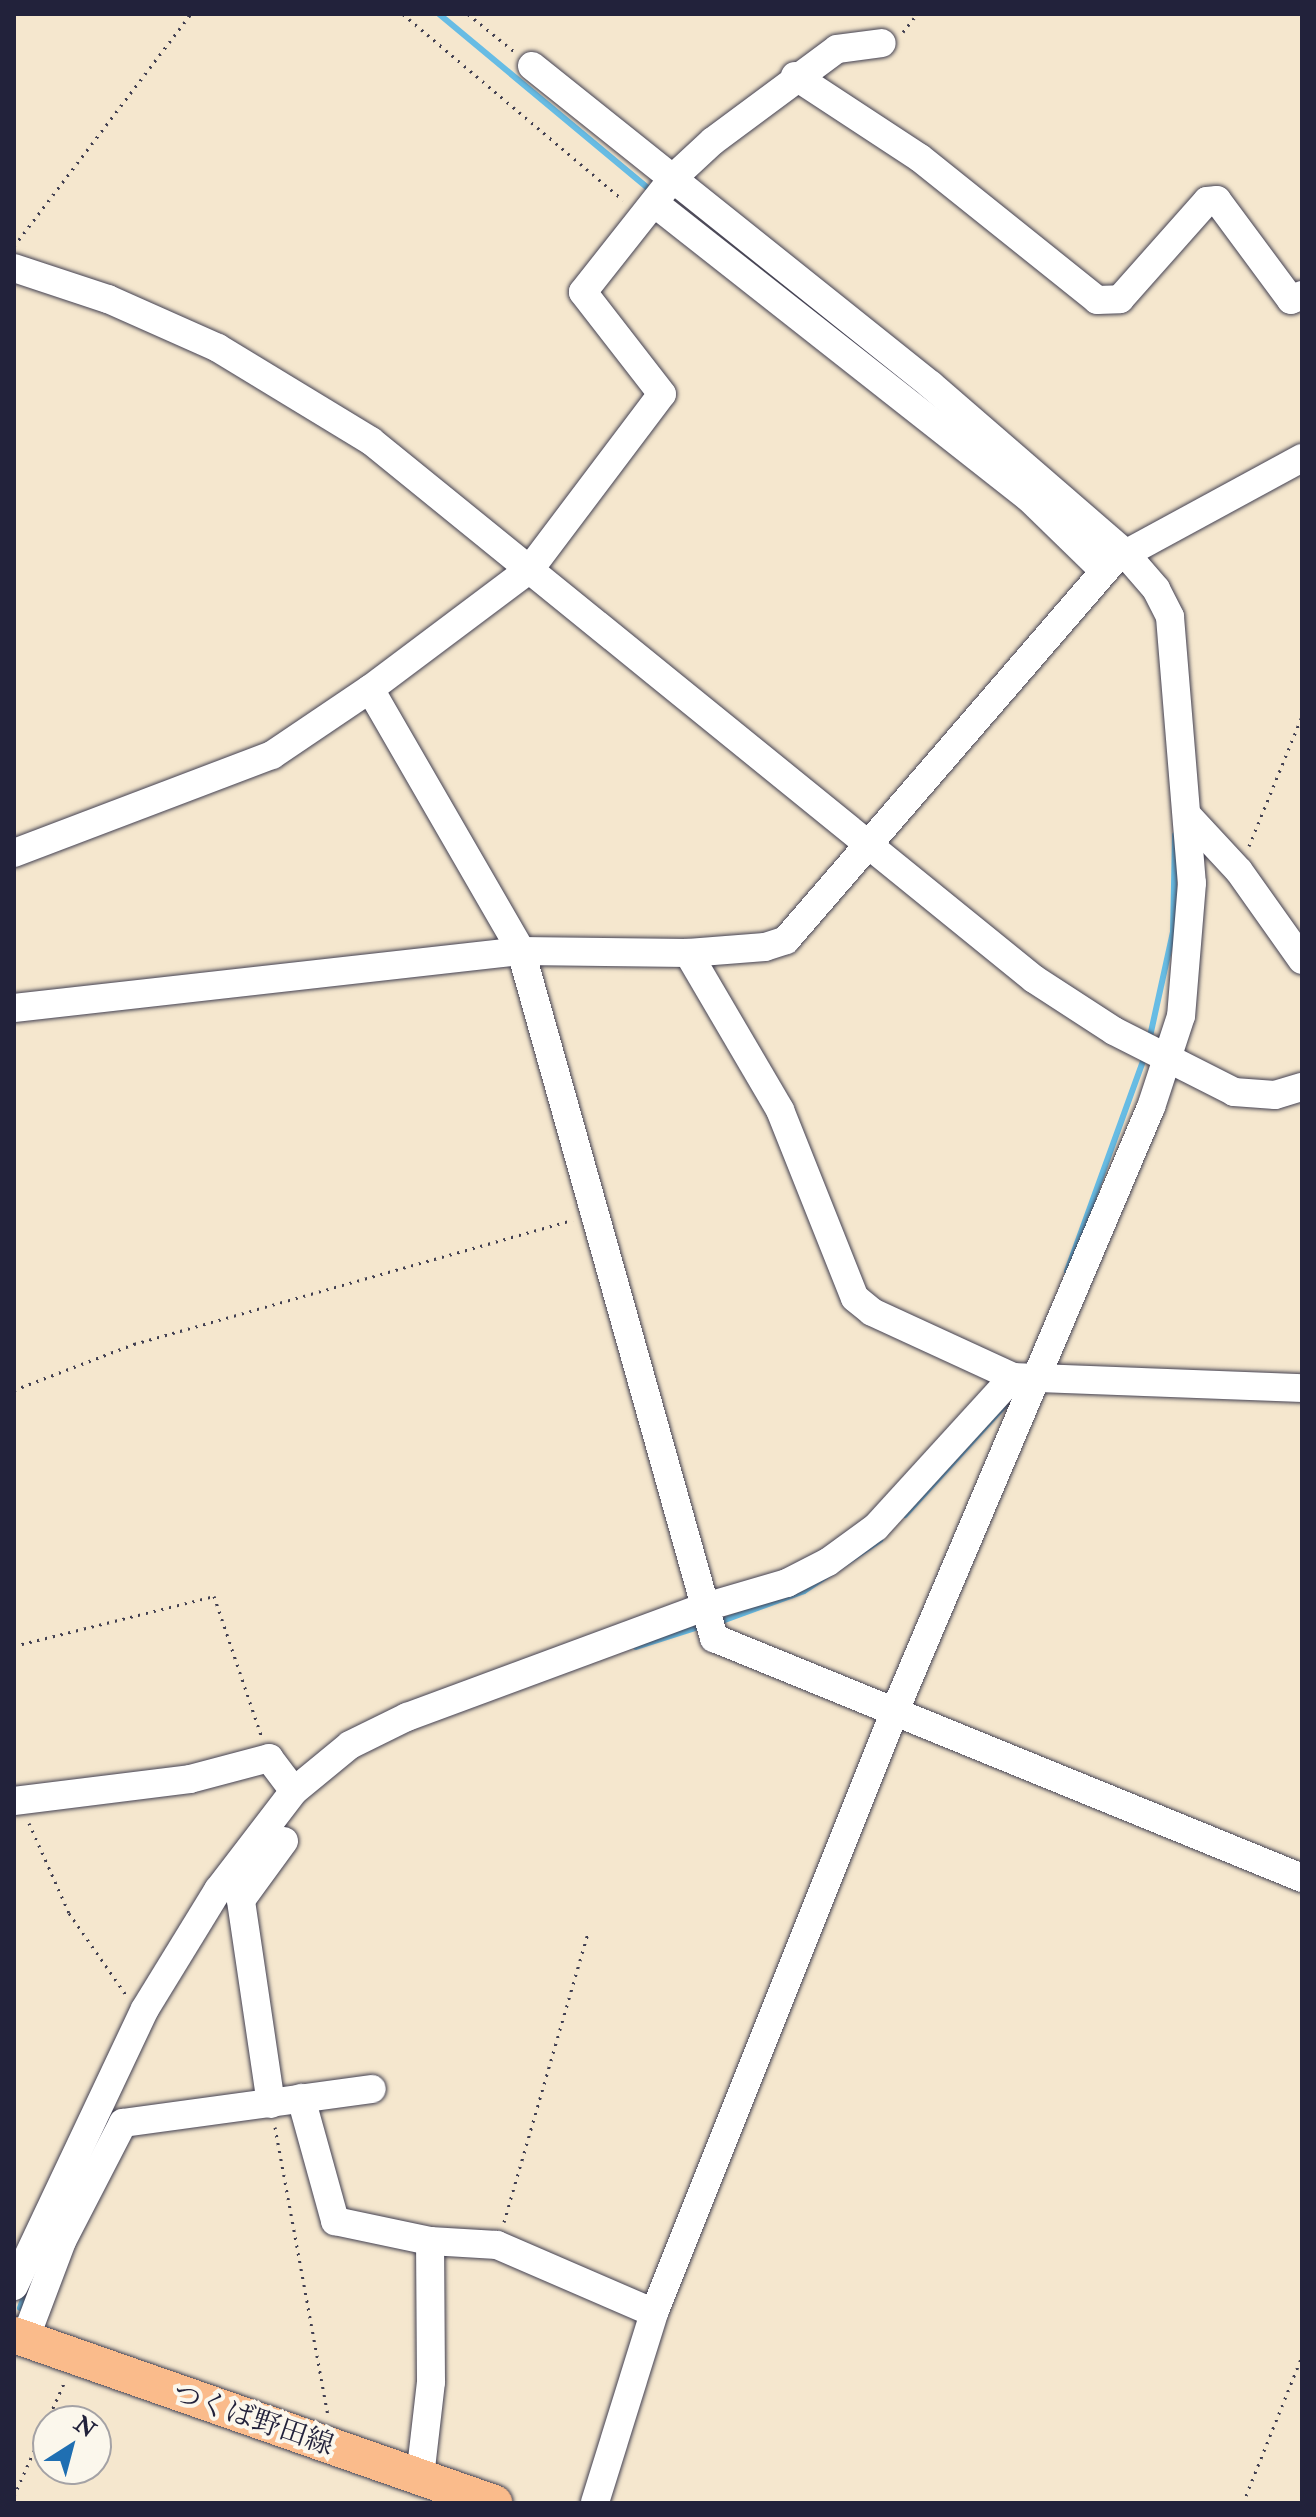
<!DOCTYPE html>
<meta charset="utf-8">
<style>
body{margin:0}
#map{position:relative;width:1316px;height:2517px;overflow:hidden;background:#f5e7ce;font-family:"IM FELL Double Pica","Noto Serif JP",serif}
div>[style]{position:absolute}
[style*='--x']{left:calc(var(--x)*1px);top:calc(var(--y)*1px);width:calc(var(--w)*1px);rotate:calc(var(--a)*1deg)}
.stream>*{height:6px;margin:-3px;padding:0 3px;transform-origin:3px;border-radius:3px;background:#67bce4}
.path>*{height:3px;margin-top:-1.5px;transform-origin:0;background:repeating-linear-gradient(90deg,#424051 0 2px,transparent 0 8px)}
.roads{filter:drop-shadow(0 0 2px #424051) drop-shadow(0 0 2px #424051)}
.minor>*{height:28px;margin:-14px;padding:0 14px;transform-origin:14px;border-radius:14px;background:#fff}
.major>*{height:36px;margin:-18px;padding:0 18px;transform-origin:18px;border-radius:18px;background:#fabb8b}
span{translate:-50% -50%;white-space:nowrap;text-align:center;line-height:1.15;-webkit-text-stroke:8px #fbf7ec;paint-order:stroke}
.street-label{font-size:28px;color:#22223b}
.frame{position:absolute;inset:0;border:16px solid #22223b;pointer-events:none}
.north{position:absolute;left:32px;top:2405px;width:80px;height:80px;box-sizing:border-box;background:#fbf7ec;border:2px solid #a4a2a5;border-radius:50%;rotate:36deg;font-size:22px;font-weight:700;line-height:32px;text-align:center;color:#22223b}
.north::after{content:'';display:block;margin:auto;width:28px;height:36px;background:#1f6fb2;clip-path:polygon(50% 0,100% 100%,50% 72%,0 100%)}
</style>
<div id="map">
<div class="stream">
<div style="--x:439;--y:14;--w:272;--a:39.8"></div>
<div style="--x:1149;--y:1041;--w:112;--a:-77.6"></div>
<div style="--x:1173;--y:932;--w:97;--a:-88.8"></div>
<div style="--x:1067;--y:1271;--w:229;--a:-70.1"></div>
<div style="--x:905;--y:1515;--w:149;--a:-47.7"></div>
<div style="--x:722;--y:1621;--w:87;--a:-20.1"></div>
<div style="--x:804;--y:1591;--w:92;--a:-33.9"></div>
<div style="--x:636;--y:1647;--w:65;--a:-17.9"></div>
<div style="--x:20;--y:2308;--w:21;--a:-71"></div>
</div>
<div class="path">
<div style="--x:403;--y:14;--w:288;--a:40.2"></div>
<div style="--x:468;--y:14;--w:60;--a:39"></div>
<div style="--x:903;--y:32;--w:23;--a:-52"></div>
<div style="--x:14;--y:246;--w:292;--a:-52.7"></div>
<div style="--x:1249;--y:846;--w:140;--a:-67.8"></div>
<div style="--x:14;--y:1390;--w:129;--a:-21"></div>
<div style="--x:134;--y:1344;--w:456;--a:-15.8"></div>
<div style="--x:14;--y:1646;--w:206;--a:-14"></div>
<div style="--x:214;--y:1596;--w:147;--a:71.3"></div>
<div style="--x:29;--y:1823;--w:98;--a:66"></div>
<div style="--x:69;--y:1913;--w:101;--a:55.1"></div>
<div style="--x:275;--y:2127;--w:293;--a:79.6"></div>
<div style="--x:504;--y:2222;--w:302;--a:-73.8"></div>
<div style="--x:14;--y:2496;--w:124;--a:-66.1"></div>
<div style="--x:1243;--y:2503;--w:158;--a:-68.1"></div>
</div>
<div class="roads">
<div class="minor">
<div style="--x:532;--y:66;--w:511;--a:38.64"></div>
<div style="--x:931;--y:385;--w:255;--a:40.9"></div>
<div style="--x:1124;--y:552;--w:49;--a:49.1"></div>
<div style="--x:1156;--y:589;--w:31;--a:63"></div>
<div style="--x:1170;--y:617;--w:267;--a:85.3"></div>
<div style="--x:1192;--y:883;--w:133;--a:94.7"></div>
<div style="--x:1181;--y:1016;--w:96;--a:108.2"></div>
<div style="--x:1151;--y:1107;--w:658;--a:112.98"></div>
<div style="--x:894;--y:1713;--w:646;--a:111.8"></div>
<div style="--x:654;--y:2313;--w:199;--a:107.3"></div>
<div style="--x:795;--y:76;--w:149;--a:33.3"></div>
<div style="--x:920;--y:158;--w:227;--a:38.7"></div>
<div style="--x:1097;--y:300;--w:23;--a:-2"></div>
<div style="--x:1120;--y:299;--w:131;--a:-48.4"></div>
<div style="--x:1207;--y:201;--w:10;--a:-6"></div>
<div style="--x:1217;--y:200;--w:124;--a:53.5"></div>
<div style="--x:1291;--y:300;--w:12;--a:-24"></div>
<div style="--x:654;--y:203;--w:476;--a:38.2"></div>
<div style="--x:1028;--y:497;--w:106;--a:44.2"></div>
<div style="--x:14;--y:268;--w:99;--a:18.3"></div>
<div style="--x:108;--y:299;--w:120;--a:24"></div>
<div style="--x:218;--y:348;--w:179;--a:31.3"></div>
<div style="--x:371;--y:441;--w:854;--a:39.06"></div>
<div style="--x:1034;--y:979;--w:95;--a:33"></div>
<div style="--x:1114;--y:1031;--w:135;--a:26.9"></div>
<div style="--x:1234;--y:1092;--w:41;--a:4.2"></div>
<div style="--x:1275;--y:1095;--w:28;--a:-17"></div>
<div style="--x:370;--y:689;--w:302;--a:60"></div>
<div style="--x:521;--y:951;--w:714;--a:74.31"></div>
<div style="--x:714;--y:1638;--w:635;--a:22.2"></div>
<div style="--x:1187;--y:815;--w:76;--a:47.1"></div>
<div style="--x:1239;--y:871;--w:109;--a:54.7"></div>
<div style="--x:14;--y:853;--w:276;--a:-20.8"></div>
<div style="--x:272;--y:755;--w:118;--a:-34"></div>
<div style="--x:370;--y:689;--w:200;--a:-36.9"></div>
<div style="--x:530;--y:569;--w:219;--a:-53"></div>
<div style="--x:662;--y:394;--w:129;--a:-127.8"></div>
<div style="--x:583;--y:292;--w:145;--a:-51.7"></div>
<div style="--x:673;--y:178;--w:54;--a:-42.8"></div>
<div style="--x:713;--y:141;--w:154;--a:-36.6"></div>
<div style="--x:837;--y:49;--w:45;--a:-7.6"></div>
<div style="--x:688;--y:953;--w:182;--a:59.6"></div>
<div style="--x:780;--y:1110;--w:202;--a:68.3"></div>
<div style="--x:855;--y:1298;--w:22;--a:39"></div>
<div style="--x:872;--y:1312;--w:155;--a:24.7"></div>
<div style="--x:1013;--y:1377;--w:289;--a:2.2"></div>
<div style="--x:14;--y:1008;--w:510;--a:-6.41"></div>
<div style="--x:521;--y:951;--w:167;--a:0.7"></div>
<div style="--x:688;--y:953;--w:77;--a:-4.5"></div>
<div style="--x:765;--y:947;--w:22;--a:-18"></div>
<div style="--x:786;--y:940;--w:502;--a:-49.2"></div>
<div style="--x:1114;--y:560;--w:214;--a:-28.5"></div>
<div style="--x:14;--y:1801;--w:177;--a:-7.1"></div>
<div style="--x:190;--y:1779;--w:82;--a:-14.9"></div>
<div style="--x:269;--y:1758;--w:41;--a:52.9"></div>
<div style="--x:301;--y:2098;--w:128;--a:74.5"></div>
<div style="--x:335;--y:2221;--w:97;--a:11.9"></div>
<div style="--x:430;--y:2241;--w:67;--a:3.4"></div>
<div style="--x:497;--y:2245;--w:171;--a:23.4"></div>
<div style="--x:271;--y:2104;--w:206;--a:-98.4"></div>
<div style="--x:241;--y:1900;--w:73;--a:-53.9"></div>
<div style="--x:14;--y:2286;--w:306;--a:-64.7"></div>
<div style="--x:145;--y:2009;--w:140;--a:-58.5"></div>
<div style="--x:218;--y:1890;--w:125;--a:-52.5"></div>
<div style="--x:294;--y:1791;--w:72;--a:-39.4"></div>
<div style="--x:350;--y:1745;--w:64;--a:-26.2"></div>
<div style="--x:407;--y:1717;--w:314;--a:-20.3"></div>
<div style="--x:702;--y:1608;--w:89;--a:-16.4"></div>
<div style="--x:787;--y:1583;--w:46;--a:-27.1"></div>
<div style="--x:828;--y:1562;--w:59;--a:-36.1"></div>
<div style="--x:876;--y:1527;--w:203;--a:-47.6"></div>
<div style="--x:25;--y:2339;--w:105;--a:-69.3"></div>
<div style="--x:62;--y:2241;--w:133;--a:-62.7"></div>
<div style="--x:123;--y:2123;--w:251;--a:-7.8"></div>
<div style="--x:420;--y:2477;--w:96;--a:-83.4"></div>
<div style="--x:431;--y:2382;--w:141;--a:-90.4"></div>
</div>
<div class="major">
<div style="--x:14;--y:2335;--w:509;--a:19.29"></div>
</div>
</div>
<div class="street-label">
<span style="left:253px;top:2420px;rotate:19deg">つくば野田線</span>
</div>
<div class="frame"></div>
<div class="north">N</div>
</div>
